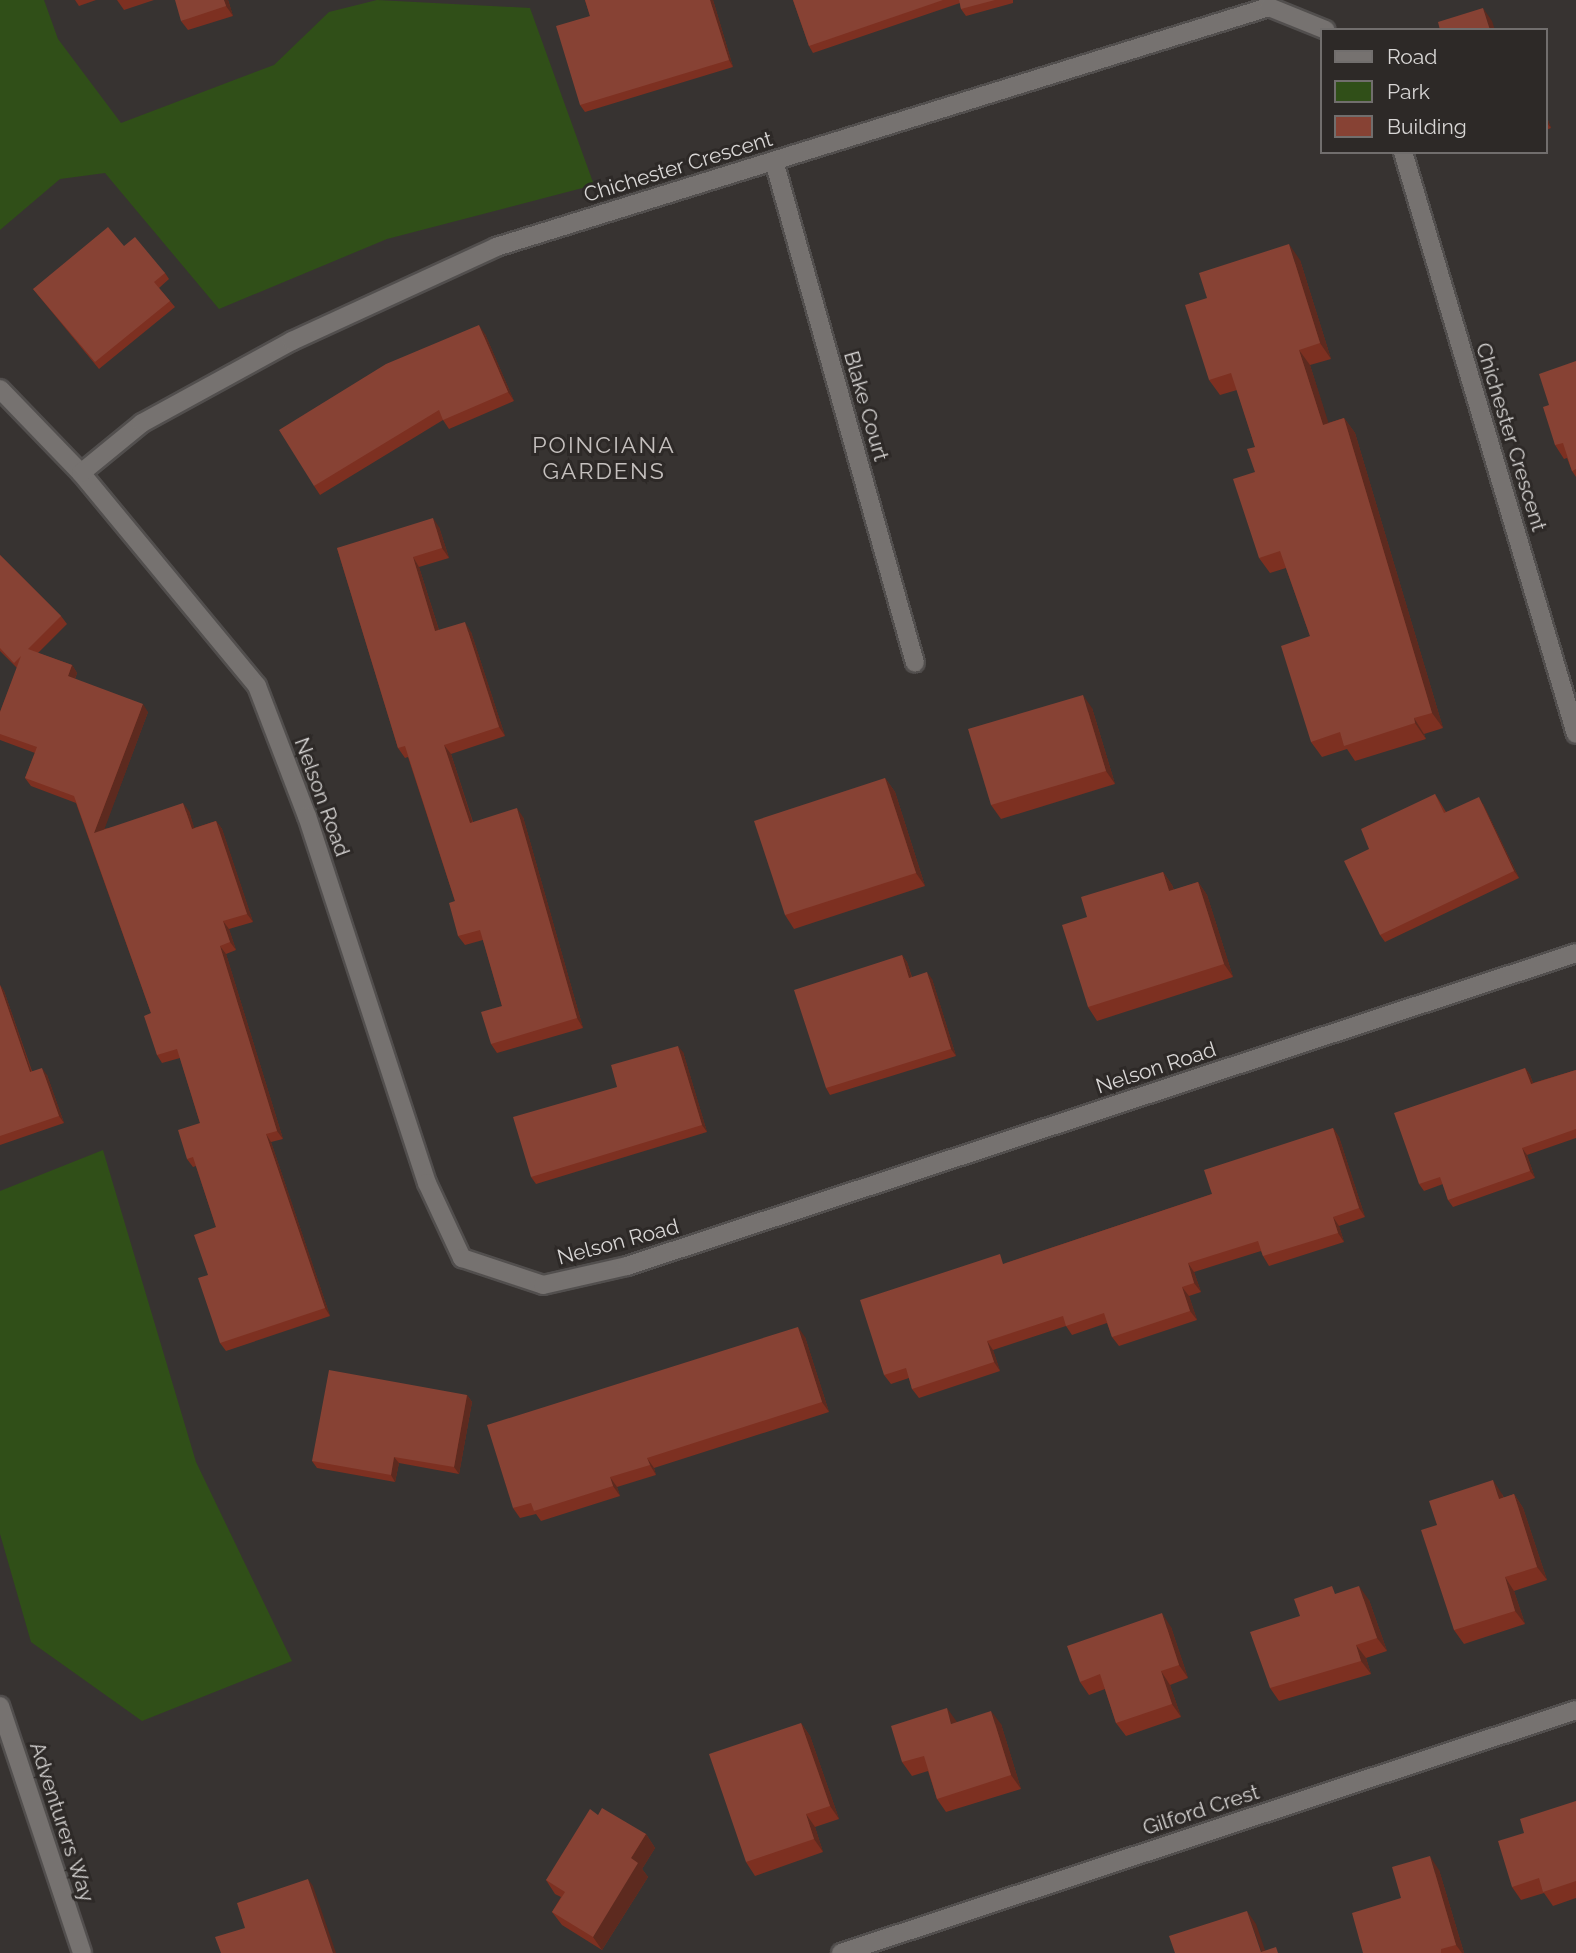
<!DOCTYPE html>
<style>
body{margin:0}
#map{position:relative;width:1576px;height:1953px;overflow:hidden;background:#373331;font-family:Raleway,sans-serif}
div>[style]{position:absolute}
.green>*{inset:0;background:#304f18}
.roads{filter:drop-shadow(2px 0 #524f4e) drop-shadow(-2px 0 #524f4e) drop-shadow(0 2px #524f4e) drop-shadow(0 -2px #524f4e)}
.minor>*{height:18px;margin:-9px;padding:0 9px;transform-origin:9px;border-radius:9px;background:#767270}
.wall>*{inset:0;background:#7d3021}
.shaded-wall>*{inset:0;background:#5d2a1f}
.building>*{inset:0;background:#874234}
span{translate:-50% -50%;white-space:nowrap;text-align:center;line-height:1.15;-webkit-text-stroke:6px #2d2927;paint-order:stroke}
.street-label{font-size:21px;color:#d8d6d5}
.neighbourhood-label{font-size:23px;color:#c5c0be;letter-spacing:2px}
.legend{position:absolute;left:1320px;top:28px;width:228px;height:126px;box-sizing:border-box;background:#2d2927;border:2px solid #716e6d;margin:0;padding:9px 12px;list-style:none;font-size:21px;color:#d8d6d5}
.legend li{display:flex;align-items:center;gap:14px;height:35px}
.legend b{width:35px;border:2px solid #716e6d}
</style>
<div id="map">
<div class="green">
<i style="clip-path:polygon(0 0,44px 0,58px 39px,121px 123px,274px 65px,329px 12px,377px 0,530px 8px,594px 185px,387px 239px,219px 309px,105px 173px,60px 179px,0 230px)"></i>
<i style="clip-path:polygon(103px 1150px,196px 1462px,292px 1661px,142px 1721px,31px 1642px,0 1534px,0 1191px)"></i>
</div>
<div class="roads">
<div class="minor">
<i style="left:1403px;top:152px;width:607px;rotate:73.45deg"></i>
<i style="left:774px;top:161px;width:521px;rotate:74.31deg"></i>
<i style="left:0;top:389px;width:117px;rotate:46deg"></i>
<i style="left:81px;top:473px;width:276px;rotate:50.4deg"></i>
<i style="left:257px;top:686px;width:139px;rotate:69deg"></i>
<i style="left:307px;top:816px;width:386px;rotate:71.9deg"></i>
<i style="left:427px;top:1183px;width:83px;rotate:65deg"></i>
<i style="left:462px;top:1258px;width:85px;rotate:18.4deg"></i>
<i style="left:543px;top:1285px;width:86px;rotate:-12.7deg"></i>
<i style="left:627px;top:1266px;width:999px;rotate:-18.25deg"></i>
<i style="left:81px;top:473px;width:79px;rotate:-39.3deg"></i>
<i style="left:142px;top:423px;width:171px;rotate:-28.7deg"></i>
<i style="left:292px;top:341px;width:225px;rotate:-24.7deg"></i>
<i style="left:496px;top:247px;width:809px;rotate:-17.25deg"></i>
<i style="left:1269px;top:7px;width:61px;rotate:22deg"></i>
<i style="left:0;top:1706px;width:260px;rotate:71.6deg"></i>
<i style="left:841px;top:1953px;width:774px;rotate:-18.29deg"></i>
</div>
</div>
<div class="wall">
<i style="clip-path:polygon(75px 0,96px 0,79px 6px)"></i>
<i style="clip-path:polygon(117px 0,154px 0,124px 10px)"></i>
<i style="clip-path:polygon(228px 0,233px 16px,188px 30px,181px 21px)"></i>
<i style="clip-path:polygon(585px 0,713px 0,733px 67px,585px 112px,580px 105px,590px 16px)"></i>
<i style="clip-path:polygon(793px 0,1013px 0,1013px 3px,966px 16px,961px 9px,960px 3px,813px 53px,809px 46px)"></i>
<i style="clip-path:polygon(1546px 115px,1551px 128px,1546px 130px)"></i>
<i style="clip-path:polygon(124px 246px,165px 273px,169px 279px,159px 288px,175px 307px,99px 369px,33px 289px)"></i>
<i style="clip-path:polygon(1300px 260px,1331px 359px,1310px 365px,1328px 423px,1344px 418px,1355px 433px,1443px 728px,1424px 734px,1426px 739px,1355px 761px,1347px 749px,1322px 757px,1311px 742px,1310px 636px,1286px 568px,1270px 573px,1259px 558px,1255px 472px,1255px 447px,1237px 390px,1220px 395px,1209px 380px,1207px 298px)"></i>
<i style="clip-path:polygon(485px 334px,514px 401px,449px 429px,443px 420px,320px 495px,314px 486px)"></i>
<i style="clip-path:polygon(1576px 361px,1576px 477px,1572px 471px,1567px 458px,1564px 459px,1555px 445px,1549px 405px)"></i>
<i style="clip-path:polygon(439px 527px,449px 558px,419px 567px,439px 630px,471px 632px,505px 736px,451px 754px,473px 822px,523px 817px,583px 1028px,497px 1053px,491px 1044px,502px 1006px,483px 940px,465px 945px,458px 936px,455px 901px,408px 757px,405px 758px,398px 748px,337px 548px)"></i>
<i style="clip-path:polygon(0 555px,61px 616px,67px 624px,38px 653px,72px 665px,77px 673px,75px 679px,148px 712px,104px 829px,189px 811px,194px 828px,216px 821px,222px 829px,253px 922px,229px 929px,236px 950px,226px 954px,283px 1139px,271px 1142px,330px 1316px,226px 1351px,220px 1343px,208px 1275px,216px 1227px,196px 1166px,193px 1167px,187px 1159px,200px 1123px,180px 1058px,162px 1063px,157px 1055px,151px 1013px,76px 803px,31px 786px,25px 778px,35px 753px,0 740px,0 712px,17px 668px,0 651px)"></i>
<i style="clip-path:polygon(1092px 708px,1115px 784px,1001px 819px,991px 805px)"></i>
<i style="clip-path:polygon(885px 778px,895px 792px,925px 886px,794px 929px,785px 915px)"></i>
<i style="clip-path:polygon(1435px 794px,1446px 812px,1483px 804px,1519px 878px,1385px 942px,1380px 935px,1369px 849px)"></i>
<i style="clip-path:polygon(1163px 872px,1172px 885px,1174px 890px,1198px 882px,1207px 895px,1233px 977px,1097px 1021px,1088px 1007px,1087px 917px)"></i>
<i style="clip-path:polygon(902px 955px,907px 962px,912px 977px,932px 979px,956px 1056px,830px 1095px,826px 1088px)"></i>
<i style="clip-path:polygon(0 985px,4px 991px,32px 1071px,47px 1075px,64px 1123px,0 1145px)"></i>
<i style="clip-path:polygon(683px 1052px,707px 1132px,536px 1184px,531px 1177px)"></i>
<i style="clip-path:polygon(1525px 1068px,1530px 1075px,1533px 1083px,1576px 1070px,1576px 1138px,1527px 1155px,1535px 1178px,1453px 1207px,1448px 1200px,1443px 1184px,1424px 1191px,1419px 1184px)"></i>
<i style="clip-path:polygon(1333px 1128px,1339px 1137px,1365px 1217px,1339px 1226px,1344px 1242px,1269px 1266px,1263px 1256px,1261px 1251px,1194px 1272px,1201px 1292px,1189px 1296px,1197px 1320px,1119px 1346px,1112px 1337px,1107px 1323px,1072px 1335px,1066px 1326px,993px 1350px,1000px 1371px,919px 1398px,912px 1389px,909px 1378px,891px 1384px,884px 1375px,1006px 1263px,1212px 1194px)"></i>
<i style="clip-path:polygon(805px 1337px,829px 1412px,654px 1468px,656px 1475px,617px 1487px,620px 1496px,541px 1521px,536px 1514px,520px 1518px,513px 1508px)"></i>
<i style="clip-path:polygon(467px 1395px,472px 1402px,459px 1474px,399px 1463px,395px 1482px,317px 1468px,312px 1461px)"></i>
<i style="clip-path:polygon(1502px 1494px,1504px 1498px,1514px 1494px,1523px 1508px,1547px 1580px,1514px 1591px,1525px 1624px,1464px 1644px,1454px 1630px,1437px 1525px)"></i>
<i style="clip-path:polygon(1337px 1594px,1369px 1600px,1387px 1651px,1366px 1658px,1371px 1674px,1279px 1701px,1270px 1688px,1300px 1616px)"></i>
<i style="clip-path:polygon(1171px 1627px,1188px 1678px,1170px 1685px,1181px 1717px,1126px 1736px,1116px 1723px,1105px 1689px,1089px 1695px,1080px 1682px)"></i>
<i style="clip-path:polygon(957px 1722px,1001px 1724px,1021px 1789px,946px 1812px,937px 1799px,928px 1771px,912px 1776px,902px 1762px)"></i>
<i style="clip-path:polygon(801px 1723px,810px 1736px,839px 1819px,815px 1827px,823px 1852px,755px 1876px,746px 1862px)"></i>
<i style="clip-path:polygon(1576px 1801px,1576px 1898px,1553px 1906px,1544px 1893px,1521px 1900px,1512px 1887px,1524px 1833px)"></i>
<i style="clip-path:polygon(598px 1815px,646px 1834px,655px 1848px,642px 1869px,648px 1877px,602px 1950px,562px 1925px,552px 1912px,561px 1897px,555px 1894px,546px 1880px)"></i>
<i style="clip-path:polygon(1439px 1870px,1464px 1953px,1363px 1953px,1401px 1898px)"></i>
</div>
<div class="shaded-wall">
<i style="clip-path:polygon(224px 0,228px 0,233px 16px,226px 6px)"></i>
<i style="clip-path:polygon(710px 0,713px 0,733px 67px,729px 60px)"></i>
<i style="clip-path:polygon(1483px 8px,1492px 21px,1495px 30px,1490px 30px)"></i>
<i style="clip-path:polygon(1546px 115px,1551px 128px,1546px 122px)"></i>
<i style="clip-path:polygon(1289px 244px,1300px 260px,1331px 359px,1320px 343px)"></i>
<i style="clip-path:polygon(479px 325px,485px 334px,514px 401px,508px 392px)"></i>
<i style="clip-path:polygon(1299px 350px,1310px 365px,1334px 440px,1323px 425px)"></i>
<i style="clip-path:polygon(1344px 418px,1355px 433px,1443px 728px,1432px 713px)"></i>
<i style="clip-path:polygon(433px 518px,439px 527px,449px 558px,442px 548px)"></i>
<i style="clip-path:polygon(413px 557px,419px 567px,442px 640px,435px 631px)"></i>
<i style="clip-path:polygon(465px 622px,471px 632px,505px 736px,499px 727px)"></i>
<i style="clip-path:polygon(72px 665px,77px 673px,73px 684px,68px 676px)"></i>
<i style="clip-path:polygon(1083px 695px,1092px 708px,1115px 784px,1106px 771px)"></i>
<i style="clip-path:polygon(143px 704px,148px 712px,100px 841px,94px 833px)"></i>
<i style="clip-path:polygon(1414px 718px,1424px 734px,1426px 739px,1415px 723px)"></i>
<i style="clip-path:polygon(444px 745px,451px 754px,476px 833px,470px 823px)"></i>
<i style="clip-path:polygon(885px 778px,895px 792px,925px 886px,916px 873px)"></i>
<i style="clip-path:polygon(1479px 797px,1483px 804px,1519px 878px,1514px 871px)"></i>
<i style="clip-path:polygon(183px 803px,189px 811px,197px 837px,192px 829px)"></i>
<i style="clip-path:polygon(517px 808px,523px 817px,583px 1028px,577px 1018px)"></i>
<i style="clip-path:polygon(216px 821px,222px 829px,253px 922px,247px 914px)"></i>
<i style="clip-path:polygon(1163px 872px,1172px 885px,1179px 905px,1169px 891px)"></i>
<i style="clip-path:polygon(1198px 882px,1207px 895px,1233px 977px,1224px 964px)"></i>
<i style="clip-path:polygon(223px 921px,229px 929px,236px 950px,230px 942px)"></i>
<i style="clip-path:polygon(220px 946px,226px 954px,283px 1139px,277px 1131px)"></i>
<i style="clip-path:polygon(902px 955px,907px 962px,914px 985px,909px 978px)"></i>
<i style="clip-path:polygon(927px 972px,932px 979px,956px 1056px,951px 1049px)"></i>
<i style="clip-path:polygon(0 985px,4px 991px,34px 1079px,30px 1072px)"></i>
<i style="clip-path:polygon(678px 1046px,683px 1052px,707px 1132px,702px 1125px)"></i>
<i style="clip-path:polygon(42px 1068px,47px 1075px,64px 1123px,59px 1116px)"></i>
<i style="clip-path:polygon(1525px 1068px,1530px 1075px,1536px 1091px,1531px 1084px)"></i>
<i style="clip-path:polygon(1333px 1128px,1339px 1137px,1365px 1217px,1359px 1208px)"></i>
<i style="clip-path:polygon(266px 1134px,271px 1142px,330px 1316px,325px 1308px)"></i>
<i style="clip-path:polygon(1522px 1148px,1527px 1155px,1535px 1178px,1530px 1171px)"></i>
<i style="clip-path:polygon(1333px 1217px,1339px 1226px,1344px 1242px,1338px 1233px)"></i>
<i style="clip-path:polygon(1188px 1263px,1194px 1272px,1201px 1292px,1194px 1283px)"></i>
<i style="clip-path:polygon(1182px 1287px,1189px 1296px,1197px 1320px,1190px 1311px)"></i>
<i style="clip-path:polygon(798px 1327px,805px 1337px,829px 1412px,822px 1402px)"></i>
<i style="clip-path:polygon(987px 1341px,993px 1350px,1000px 1371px,994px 1362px)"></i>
<i style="clip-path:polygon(467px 1395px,472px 1402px,459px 1474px,454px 1467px)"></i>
<i style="clip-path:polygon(394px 1457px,399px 1463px,395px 1482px,391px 1475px)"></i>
<i style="clip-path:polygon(647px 1458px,654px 1468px,656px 1475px,650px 1465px)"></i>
<i style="clip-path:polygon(610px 1477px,617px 1487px,620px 1496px,613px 1486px)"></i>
<i style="clip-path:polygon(1493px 1480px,1502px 1494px,1508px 1513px,1499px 1499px)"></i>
<i style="clip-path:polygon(1514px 1494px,1523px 1508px,1547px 1580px,1537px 1567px)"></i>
<i style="clip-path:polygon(1505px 1577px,1514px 1591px,1525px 1624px,1515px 1611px)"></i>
<i style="clip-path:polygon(1359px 1586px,1369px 1600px,1387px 1651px,1377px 1638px)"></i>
<i style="clip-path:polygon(1162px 1613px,1171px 1627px,1188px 1678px,1179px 1665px)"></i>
<i style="clip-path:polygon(1356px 1645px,1366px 1658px,1371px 1674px,1361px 1661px)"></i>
<i style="clip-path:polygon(1161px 1671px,1170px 1685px,1181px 1717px,1172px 1704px)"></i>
<i style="clip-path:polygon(947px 1708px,957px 1722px,951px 1724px)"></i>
<i style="clip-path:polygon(991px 1711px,1001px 1724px,1021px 1789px,1011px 1775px)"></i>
<i style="clip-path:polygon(801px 1723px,810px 1736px,839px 1819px,830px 1806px)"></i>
<i style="clip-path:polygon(806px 1814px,815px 1827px,823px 1852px,814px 1839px)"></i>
<i style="clip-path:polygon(646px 1834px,655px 1848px,642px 1869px,648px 1877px,602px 1950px,593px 1937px,631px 1858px)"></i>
<i style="clip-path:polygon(1430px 1856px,1439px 1870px,1464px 1953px,1462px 1953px,1456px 1945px)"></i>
<i style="clip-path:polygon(308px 1879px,313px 1886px,336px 1953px,333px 1953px)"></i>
<i style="clip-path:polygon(1247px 1911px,1256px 1924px,1266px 1953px,1262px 1953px)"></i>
</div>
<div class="building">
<i style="clip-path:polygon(175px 0,224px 0,226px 6px,181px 21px)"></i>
<i style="clip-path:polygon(585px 0,710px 0,729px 60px,580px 105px,556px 26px,590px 16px)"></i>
<i style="clip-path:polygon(793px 0,943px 0,809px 46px)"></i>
<i style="clip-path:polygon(959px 0,995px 0,961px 9px)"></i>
<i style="clip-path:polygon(1483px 8px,1490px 30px,1440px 30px,1438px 22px)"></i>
<i style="clip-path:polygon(108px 227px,124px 246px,135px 237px,165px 273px,154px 282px,170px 301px,95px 362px,33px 289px)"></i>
<i style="clip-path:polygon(1289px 244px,1320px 343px,1299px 350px,1323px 425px,1344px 418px,1432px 713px,1414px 718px,1415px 723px,1344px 746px,1340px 732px,1311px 742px,1281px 646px,1310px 636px,1280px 551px,1259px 558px,1233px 479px,1255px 472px,1247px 449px,1255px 447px,1231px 373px,1209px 380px,1185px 305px,1207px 298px,1199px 273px)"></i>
<i style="clip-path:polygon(479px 325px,508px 392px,443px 420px,439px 410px,314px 486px,279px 430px,386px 364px)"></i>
<i style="clip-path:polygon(1576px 361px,1576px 469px,1572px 471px,1563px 443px,1555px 445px,1543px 407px,1549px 405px,1539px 374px)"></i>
<i style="clip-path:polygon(433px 518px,442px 548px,413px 557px,435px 631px,465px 622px,499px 727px,444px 745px,470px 823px,517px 808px,577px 1018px,491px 1044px,481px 1012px,502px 1006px,480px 930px,458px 936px,449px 903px,455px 901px,405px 746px,398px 748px,337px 548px)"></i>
<i style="clip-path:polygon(0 555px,61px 616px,28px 649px,72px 665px,68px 676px,143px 704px,94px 833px,183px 803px,192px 829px,216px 821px,247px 914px,223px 921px,230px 942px,220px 946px,277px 1131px,266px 1134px,325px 1308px,220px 1343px,198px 1278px,208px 1275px,194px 1235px,216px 1227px,193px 1157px,187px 1159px,178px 1130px,200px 1123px,177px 1049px,157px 1055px,144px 1016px,151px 1013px,74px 796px,25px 778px,37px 747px,0 734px,0 712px,21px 656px,14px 663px,0 648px)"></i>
<i style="clip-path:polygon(1083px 695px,1106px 771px,991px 805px,968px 729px)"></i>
<i style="clip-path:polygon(885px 778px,916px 873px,785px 915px,754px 821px)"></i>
<i style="clip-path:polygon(1435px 794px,1444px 813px,1479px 797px,1514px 871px,1380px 935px,1344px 861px,1369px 849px,1361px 829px)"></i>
<i style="clip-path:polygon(1163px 872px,1169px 891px,1198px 882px,1224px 964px,1088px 1007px,1062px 925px,1087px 917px,1081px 897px)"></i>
<i style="clip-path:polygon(902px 955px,909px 978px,927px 972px,951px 1049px,826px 1088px,794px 990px)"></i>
<i style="clip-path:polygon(0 985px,30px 1072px,42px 1068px,59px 1116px,0 1136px)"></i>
<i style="clip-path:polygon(678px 1046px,702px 1125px,531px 1177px,513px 1117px,617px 1087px,611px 1065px)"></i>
<i style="clip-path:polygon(1525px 1068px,1531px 1084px,1576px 1070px,1576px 1129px,1522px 1148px,1530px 1171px,1448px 1200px,1440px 1177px,1419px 1184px,1394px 1113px)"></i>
<i style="clip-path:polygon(1333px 1128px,1359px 1208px,1333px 1217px,1338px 1233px,1263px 1256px,1258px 1241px,1188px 1263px,1194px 1283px,1182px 1287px,1190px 1311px,1112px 1337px,1104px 1313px,1066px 1326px,1063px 1316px,987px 1341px,994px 1362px,912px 1389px,906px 1368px,884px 1375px,860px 1300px,1000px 1254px,1003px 1264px,1212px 1194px,1204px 1170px)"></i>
<i style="clip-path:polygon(798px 1327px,822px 1402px,647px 1458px,650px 1465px,610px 1477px,613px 1486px,534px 1511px,531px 1503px,513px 1508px,487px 1425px)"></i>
<i style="clip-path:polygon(329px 1370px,467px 1395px,454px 1467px,394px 1457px,391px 1475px,312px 1461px)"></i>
<i style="clip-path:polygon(1493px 1480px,1499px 1499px,1514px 1494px,1537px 1567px,1505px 1577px,1515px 1611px,1454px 1630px,1421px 1530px,1437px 1525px,1429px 1501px)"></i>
<i style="clip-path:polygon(1332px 1586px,1335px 1594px,1359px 1586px,1377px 1638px,1356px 1645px,1361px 1661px,1270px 1688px,1250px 1632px,1300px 1616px,1294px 1599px)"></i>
<i style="clip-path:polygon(1162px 1613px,1179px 1665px,1161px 1671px,1172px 1704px,1116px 1723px,1100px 1674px,1080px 1682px,1067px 1646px)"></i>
<i style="clip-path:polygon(947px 1708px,951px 1724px,991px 1711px,1011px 1775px,937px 1799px,924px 1756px,902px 1762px,891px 1726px)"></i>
<i style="clip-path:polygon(801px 1723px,830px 1806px,806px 1814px,814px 1839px,746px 1862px,709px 1754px)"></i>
<i style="clip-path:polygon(1576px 1801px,1576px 1881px,1543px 1892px,1539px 1878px,1512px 1887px,1498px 1841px,1524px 1833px,1520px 1819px)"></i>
<i style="clip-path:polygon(602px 1808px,646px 1834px,631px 1858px,638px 1863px,593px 1937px,552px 1912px,565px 1892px,546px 1880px,590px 1809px,598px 1815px)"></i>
<i style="clip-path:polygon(1430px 1856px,1456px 1945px,1441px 1949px,1441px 1953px,1363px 1953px,1352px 1913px,1401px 1898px,1392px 1867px)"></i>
<i style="clip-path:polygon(308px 1879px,333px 1953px,221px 1953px,215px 1937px,245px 1928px,237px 1903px)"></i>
<i style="clip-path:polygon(1247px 1911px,1261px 1952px,1276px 1947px,1278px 1953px,1175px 1953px,1169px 1936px)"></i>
</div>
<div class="street-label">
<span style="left:678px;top:167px;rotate:-17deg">Chichester Crescent</span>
<span style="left:866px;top:406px;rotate:74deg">Blake Court</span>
<span style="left:1511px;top:437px;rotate:73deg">Chichester Crescent</span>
<span style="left:322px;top:797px;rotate:70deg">Nelson Road</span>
<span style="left:1156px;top:1068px;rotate:-18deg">Nelson Road</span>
<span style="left:618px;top:1242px;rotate:-15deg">Nelson Road</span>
<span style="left:1201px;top:1810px;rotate:-18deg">Gilford Crest</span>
<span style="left:62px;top:1822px;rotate:72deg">Adventurers Way</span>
</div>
<div class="neighbourhood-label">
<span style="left:604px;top:458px">POINCIANA<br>GARDENS</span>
</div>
<ul class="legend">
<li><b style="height:9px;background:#767270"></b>Road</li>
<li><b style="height:19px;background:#304f18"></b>Park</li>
<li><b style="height:19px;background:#874234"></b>Building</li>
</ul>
</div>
